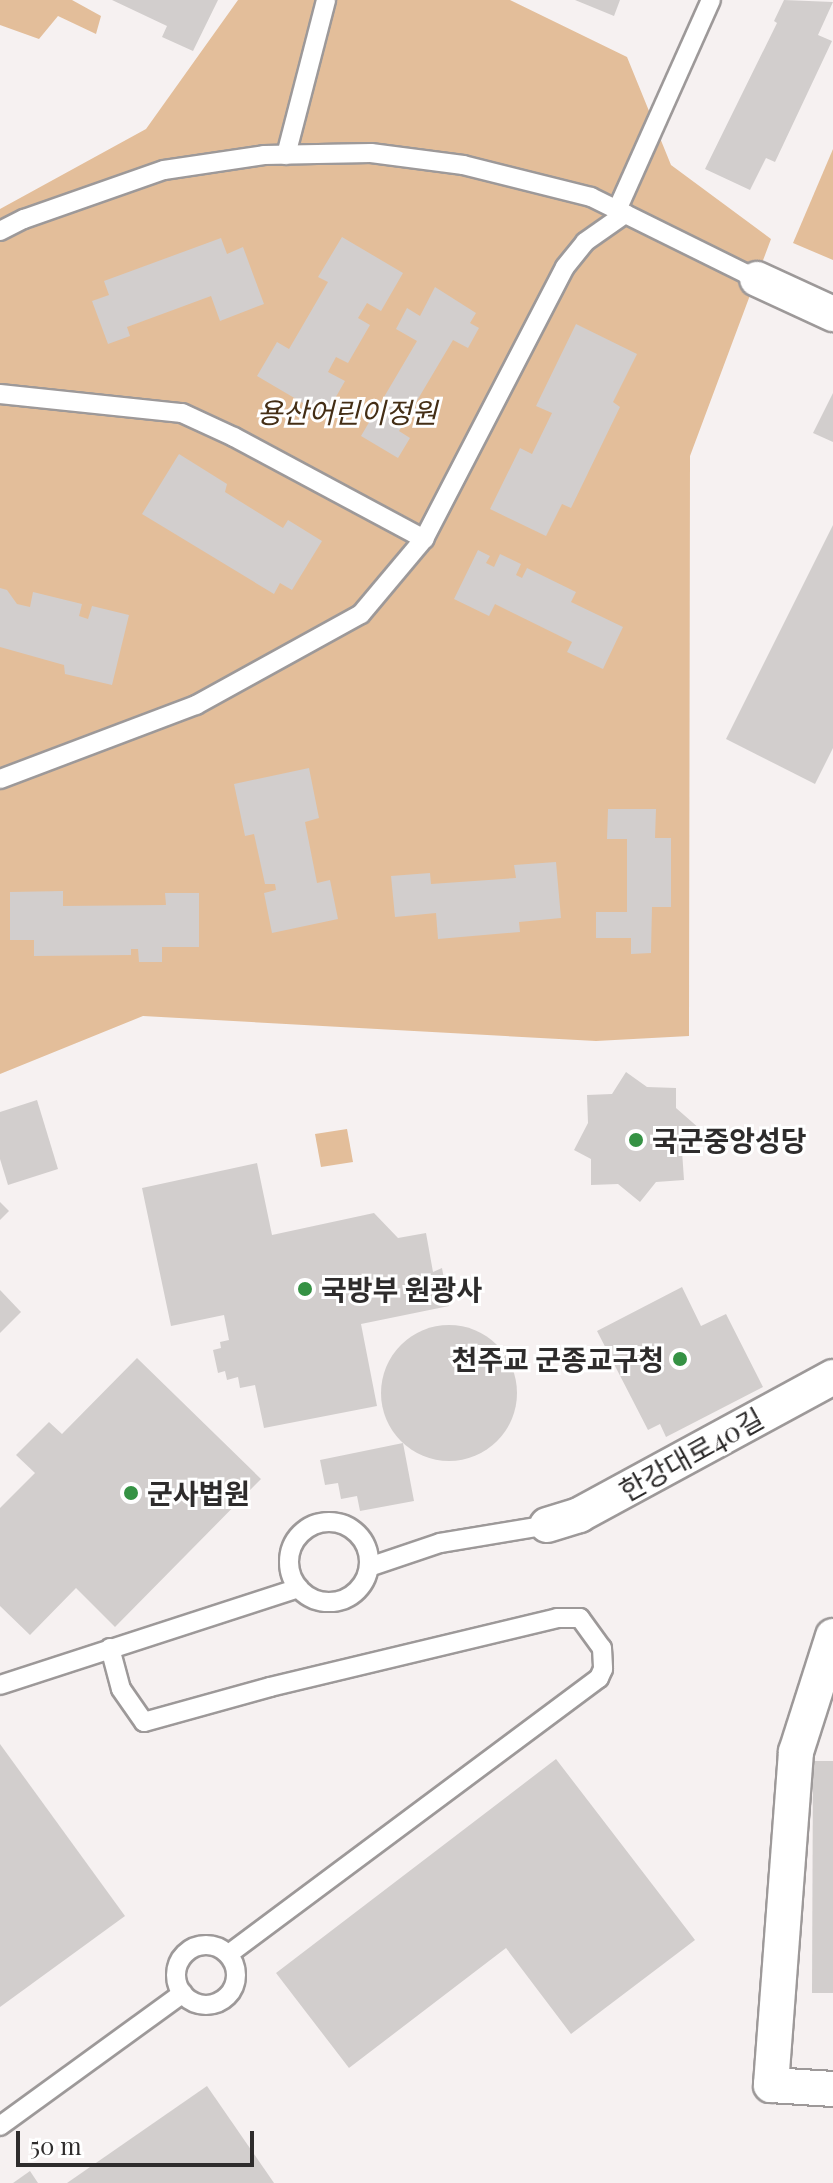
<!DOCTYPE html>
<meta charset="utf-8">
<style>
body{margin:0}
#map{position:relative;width:833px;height:2183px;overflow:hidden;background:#f6f1f1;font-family:"Playfair Display","Noto Sans KR",serif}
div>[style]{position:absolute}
.green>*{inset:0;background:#e3be9a}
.building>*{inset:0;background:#d2cecd}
.round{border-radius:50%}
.roads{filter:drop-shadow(2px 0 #9d9999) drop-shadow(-2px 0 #9d9999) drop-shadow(0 2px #9d9999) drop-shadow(0 -2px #9d9999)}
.service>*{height:18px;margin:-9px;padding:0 9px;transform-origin:9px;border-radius:9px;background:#fff}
.service>.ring{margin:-9px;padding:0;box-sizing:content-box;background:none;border:18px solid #fff;border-radius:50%}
.minor>*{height:34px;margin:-17px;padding:0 17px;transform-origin:17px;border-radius:17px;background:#fff}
.dots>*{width:22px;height:22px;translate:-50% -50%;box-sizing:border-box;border:4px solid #fff;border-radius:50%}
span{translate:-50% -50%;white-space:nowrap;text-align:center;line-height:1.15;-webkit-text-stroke:6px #fff;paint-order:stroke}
.park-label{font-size:28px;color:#442e15;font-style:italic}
.poi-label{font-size:28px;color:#2e2c2c;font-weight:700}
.left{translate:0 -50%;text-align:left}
.right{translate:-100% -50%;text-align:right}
.street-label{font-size:28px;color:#2e2c2c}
.scale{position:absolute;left:16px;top:2131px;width:238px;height:36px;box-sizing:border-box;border:4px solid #2e2c2c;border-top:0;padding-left:10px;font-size:24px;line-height:28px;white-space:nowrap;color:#2e2c2c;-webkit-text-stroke:6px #fff;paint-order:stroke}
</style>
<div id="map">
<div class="green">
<i style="clip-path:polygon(0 0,72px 0,101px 16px,96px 34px,58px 16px,39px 39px,0 25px)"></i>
<i style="clip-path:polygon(238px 0,510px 0,627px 57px,671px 165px,771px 239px,690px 456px,689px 1036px,596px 1041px,143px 1016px,0 1074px,0 209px,146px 129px)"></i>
<i style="clip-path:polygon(833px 149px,833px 260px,793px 243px)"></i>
<i style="clip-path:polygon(347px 1129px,353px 1162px,321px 1167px,315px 1134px)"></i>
</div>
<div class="building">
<i style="clip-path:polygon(112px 0,218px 0,193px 51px,162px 37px,167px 26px)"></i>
<i style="clip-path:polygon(575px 0,620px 0,614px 16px)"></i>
<i style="clip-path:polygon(784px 0,833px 2px,818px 35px,832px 41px,775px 162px,766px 158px,750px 190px,705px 169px,777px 23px,774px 21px)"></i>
<i style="clip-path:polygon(342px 237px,403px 273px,381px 311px,367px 303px,358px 318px,370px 325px,348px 363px,336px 357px,328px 372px,345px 381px,325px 416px,257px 376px,277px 342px,289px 349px,328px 282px,318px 277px)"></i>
<i style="clip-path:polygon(221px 238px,227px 254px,243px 247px,264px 304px,220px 321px,211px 296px,127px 327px,130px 336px,108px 344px,92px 301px,109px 295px,104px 281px)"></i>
<i style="clip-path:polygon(435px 287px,476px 313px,470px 323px,479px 328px,468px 348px,453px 340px,399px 431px,410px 438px,398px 458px,361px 436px,417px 341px,396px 329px,407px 308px,420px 316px)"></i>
<i style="clip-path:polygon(576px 324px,637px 354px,613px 402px,620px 407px,571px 508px,562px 504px,546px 536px,490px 509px,520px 448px,532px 454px,552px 413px,536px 406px)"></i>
<i style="clip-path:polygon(833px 393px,833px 442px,813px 433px)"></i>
<i style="clip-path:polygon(179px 454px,227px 484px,225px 492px,283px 528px,288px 520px,322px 541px,292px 590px,280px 583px,274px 594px,142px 514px)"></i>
<i style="clip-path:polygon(833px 525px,833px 748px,815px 784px,726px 739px)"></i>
<i style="clip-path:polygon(478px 550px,490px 556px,486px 563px,494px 567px,500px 554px,521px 564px,516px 575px,522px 578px,527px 568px,576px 592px,571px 602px,623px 627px,603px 669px,567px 652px,572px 642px,495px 604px,489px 616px,454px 599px)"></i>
<i style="clip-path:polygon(0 588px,7px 590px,17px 604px,30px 607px,33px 592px,82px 604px,79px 616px,88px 619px,92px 606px,129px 615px,112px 685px,65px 674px,64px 665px,0 647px)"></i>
<i style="clip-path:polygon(309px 768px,319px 818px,305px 822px,317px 883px,330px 880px,338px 919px,272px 933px,264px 893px,276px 890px,275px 884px,265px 884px,254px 834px,245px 836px,234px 784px)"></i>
<i style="clip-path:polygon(608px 809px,656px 809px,655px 838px,671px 838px,671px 907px,652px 907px,651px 953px,631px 954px,631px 938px,596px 938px,596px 912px,627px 912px,627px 839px,607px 839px)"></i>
<i style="clip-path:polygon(556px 862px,561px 918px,519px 922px,520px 932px,438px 939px,436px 913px,395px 917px,391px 876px,430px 873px,431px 884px,516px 878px,514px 865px)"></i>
<i style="clip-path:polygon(63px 891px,63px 906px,166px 905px,165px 893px,199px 893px,199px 947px,162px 947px,162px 962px,139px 962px,138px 949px,131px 949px,131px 955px,34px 956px,34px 940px,10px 940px,10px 892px)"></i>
<i style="clip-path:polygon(626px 1072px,647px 1087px,676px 1088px,676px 1108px,700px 1129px,682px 1151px,684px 1180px,656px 1182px,640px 1202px,618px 1184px,591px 1185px,591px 1159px,574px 1150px,588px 1123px,587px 1095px,612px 1094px)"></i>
<i style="clip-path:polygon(37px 1100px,58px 1169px,8px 1185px,0 1159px,0 1112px)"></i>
<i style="clip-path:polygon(257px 1163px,272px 1235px,374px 1213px,398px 1238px,426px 1233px,433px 1272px,442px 1268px,449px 1306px,361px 1324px,377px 1406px,264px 1428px,255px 1385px,240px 1388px,238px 1377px,227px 1380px,225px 1371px,218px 1373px,213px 1350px,221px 1348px,220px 1342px,229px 1340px,224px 1315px,171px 1326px,142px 1188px)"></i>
<i style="clip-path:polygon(0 1202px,9px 1211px,0 1220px)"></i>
<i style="clip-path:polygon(682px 1287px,701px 1326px,726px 1314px,763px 1387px,666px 1437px,660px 1424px,648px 1430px,597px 1331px)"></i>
<i style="clip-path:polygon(0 1290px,21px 1312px,0 1333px)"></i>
<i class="round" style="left:381px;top:1325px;width:136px;height:136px"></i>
<i style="clip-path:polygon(137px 1358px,261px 1479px,115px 1627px,76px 1588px,30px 1635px,0 1606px,0 1508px,35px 1473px,16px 1455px,49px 1422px,62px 1434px)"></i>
<i style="clip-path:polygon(403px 1443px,414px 1501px,360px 1511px,357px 1496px,341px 1499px,338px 1483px,325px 1485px,320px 1460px)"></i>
<i style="clip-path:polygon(0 1744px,125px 1916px,0 2007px)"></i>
<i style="clip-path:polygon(556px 1759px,695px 1940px,571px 2034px,506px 1948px,349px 2068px,276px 1973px)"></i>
<i style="clip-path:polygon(813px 1761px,833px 1761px,833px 1993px,812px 1993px)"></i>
<i style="clip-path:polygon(207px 2086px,274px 2183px,67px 2183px)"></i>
<i style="clip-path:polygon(30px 2171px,38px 2183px,13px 2183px)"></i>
</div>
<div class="roads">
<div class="service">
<i style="left:286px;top:155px;width:160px;rotate:-75.5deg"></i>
<i style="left:617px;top:210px;width:230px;rotate:-65.9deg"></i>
<i style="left:0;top:231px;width:27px;rotate:-27deg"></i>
<i style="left:24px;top:219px;width:148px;rotate:-19.3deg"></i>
<i style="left:164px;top:170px;width:101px;rotate:-8.5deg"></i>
<i style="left:264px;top:155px;width:107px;rotate:-1.1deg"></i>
<i style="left:371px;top:153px;width:93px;rotate:7.4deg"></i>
<i style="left:463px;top:165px;width:132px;rotate:14deg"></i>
<i style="left:591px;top:197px;width:185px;rotate:26.3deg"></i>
<i style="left:0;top:394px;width:183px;rotate:6deg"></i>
<i style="left:182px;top:413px;width:57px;rotate:24.8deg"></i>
<i style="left:234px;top:437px;width:216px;rotate:28.2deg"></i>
<i style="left:0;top:779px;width:210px;rotate:-20.7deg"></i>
<i style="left:196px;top:705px;width:188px;rotate:-28.9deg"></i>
<i style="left:361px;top:614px;width:98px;rotate:-50deg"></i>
<i style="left:424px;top:539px;width:306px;rotate:-62.6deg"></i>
<i style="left:565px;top:267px;width:32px;rotate:-51deg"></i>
<i style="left:585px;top:242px;width:49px;rotate:-35deg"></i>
<i class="ring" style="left:289px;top:1522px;width:62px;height:62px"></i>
<i style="left:369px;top:1567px;width:75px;rotate:-18.7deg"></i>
<i style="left:440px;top:1543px;width:109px;rotate:-9.5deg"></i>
<i style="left:110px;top:1648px;width:42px;rotate:75deg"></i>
<i style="left:121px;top:1689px;width:40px;rotate:55.1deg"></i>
<i style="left:144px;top:1722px;width:131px;rotate:-15.5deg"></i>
<i style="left:270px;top:1687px;width:295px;rotate:-13.5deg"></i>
<i style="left:557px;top:1618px;width:23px"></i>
<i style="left:580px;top:1618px;width:37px;rotate:54deg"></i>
<i style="left:602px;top:1648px;width:21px;rotate:87deg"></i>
<i style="left:603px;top:1669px;width:10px;rotate:114deg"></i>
<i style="left:599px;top:1678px;width:462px;rotate:143.3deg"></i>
<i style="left:0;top:1685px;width:314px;rotate:-18deg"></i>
<i class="ring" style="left:176px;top:1945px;width:42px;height:42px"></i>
<i style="left:0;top:2126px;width:226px;rotate:-36deg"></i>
</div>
<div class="minor">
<i style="left:757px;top:279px;width:84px;rotate:24.7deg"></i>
<i style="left:547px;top:1525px;width:34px;rotate:-17deg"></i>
<i style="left:579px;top:1515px;width:289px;rotate:-28.5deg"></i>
<i style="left:833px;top:1636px;width:122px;rotate:107.7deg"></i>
<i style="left:796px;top:1752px;width:334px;rotate:94.3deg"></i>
<i style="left:771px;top:2085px;width:62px;rotate:3.7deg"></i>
</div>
</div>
<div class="dots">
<i style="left:636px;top:1140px;background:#359244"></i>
<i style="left:305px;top:1289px;background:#359244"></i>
<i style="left:680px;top:1359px;background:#359244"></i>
<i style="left:131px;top:1493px;background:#359244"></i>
</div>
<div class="park-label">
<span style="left:347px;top:412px">용산어린이정원</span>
</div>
<div class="poi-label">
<span class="left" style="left:652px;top:1140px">국군중앙성당</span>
<span class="left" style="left:321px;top:1289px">국방부 원광사</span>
<span class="right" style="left:664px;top:1359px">천주교 군종교구청</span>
<span class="left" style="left:147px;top:1493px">군사법원</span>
</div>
<div class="street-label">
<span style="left:691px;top:1454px;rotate:-29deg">한강대로40길</span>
</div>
<div class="scale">50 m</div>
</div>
